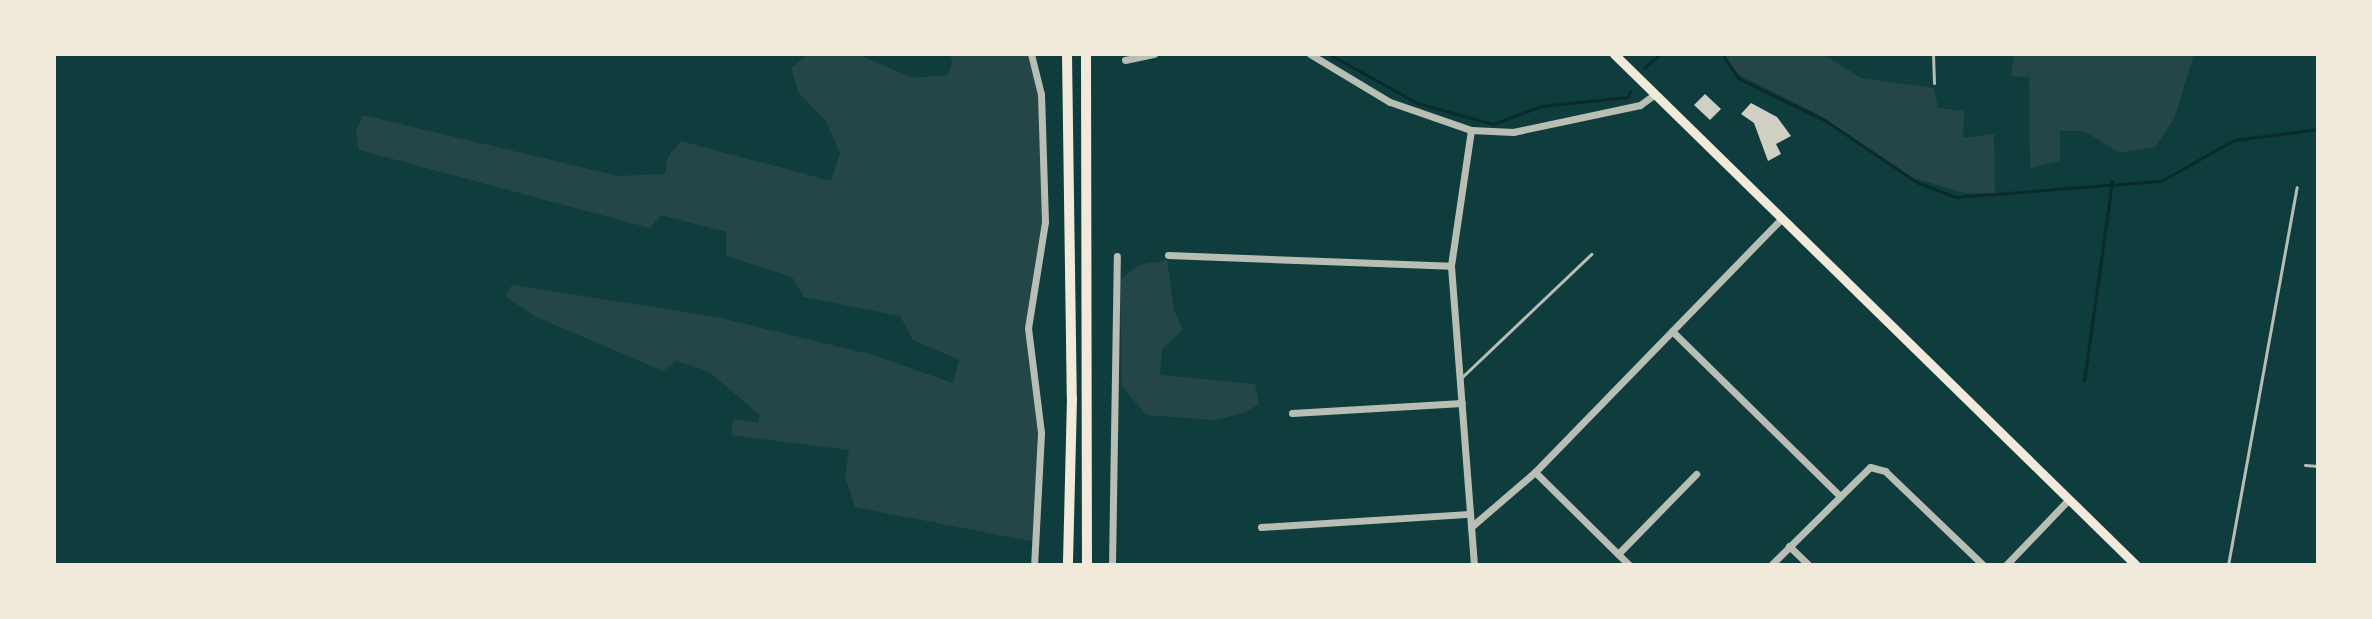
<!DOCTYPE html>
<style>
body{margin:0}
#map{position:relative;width:2372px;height:619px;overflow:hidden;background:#0f3d3e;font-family:Manrope,sans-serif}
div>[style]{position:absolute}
.green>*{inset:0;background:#244646}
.stream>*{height:3px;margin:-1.5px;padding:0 1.5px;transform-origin:1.5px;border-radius:1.5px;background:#0a2a2b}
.building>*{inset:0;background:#cfcfc3}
.service>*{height:3px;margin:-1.5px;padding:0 1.5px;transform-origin:1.5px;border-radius:1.5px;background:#b8beb3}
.minor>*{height:7px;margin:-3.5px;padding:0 3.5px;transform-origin:3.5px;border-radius:3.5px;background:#b8beb3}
.secondary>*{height:9px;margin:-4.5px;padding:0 4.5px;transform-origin:4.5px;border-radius:4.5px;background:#f1e9da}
.primary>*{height:10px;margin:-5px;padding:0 5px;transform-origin:5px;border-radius:5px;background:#f1e9da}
span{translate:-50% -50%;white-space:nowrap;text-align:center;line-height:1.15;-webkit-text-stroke:6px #f1e9da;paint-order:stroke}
.frame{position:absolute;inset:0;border:56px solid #f1e9da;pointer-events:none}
</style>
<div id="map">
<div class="green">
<i style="clip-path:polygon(808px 54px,859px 55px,913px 78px,948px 75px,953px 60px,948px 54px,1030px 54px,1039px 93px,1043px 210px,1028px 348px,1038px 418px,1035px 542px,855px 507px,845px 477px,849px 450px,731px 435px,733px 419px,758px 423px,760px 415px,708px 371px,676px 361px,663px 371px,536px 317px,505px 296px,512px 285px,717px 317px,873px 355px,953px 383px,959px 360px,913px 340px,900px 316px,804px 297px,792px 277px,726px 256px,726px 232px,661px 215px,650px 228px,359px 150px,356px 131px,363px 115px,618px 176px,665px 174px,668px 157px,681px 141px,831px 181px,840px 153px,826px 121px,799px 93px,791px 68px)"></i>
<i style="clip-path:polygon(1725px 54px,1823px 54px,1861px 78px,1934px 88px,1938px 108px,1964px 111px,1963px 138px,1994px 134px,1995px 193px,1965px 193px,1913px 178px,1819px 115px,1736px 73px)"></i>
<i style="clip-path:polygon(2014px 54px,2194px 54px,2174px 119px,2155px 147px,2120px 153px,2084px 131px,2060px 131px,2060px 161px,2030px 168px,2029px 77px,2011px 76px)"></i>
<i style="clip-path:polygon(1167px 260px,1174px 310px,1183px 330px,1162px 349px,1160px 375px,1255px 384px,1259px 404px,1244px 413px,1214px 420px,1146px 415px,1122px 386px,1120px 280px,1139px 265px)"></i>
</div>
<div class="stream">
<i style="left:1329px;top:54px;width:101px;rotate:29.1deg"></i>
<i style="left:1417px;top:103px;width:79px;rotate:15.4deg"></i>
<i style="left:1493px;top:124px;width:51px;rotate:-20.6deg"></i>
<i style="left:1541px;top:106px;width:87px;rotate:-5.9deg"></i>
<i style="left:1628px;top:97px;width:6px;rotate:-72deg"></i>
<i style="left:1722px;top:54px;width:29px;rotate:56deg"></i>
<i style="left:1738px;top:78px;width:98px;rotate:26deg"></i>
<i style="left:1826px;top:121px;width:109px;rotate:34.1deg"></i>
<i style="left:1916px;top:182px;width:43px;rotate:20.6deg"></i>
<i style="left:1956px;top:197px;width:206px;rotate:-4.5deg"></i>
<i style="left:2161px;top:181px;width:84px;rotate:-29.3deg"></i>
<i style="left:2234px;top:140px;width:85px;rotate:-7.5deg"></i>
<i style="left:1644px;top:68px;width:21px;rotate:-41deg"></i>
<i style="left:2084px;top:381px;width:202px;rotate:-82deg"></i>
</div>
<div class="building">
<i style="clip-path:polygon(1705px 94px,1721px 109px,1710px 120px,1694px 105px)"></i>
<i style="clip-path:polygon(1751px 103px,1777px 117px,1791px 136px,1776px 144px,1781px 154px,1768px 161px,1754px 123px,1741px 114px)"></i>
</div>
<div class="service">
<i style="left:1933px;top:54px;width:29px;rotate:88deg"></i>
<i style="left:1461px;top:378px;width:180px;rotate:-43.6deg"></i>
<i style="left:2305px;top:465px;width:13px;rotate:4deg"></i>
<i style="left:2228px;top:565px;width:384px;rotate:-79.7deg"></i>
</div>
<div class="minor">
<i style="left:1031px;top:54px;width:41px;rotate:76deg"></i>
<i style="left:1041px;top:94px;width:128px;rotate:88.2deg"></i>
<i style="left:1045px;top:222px;width:107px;rotate:99.1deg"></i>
<i style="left:1028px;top:328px;width:106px;rotate:82.9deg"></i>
<i style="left:1041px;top:433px;width:132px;rotate:93deg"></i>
<i style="left:1310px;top:54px;width:93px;rotate:31deg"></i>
<i style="left:1390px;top:102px;width:86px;rotate:19.1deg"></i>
<i style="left:1471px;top:130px;width:42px;rotate:2.7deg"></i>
<i style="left:1513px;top:132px;width:130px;rotate:-12deg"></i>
<i style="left:1640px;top:105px;width:19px;rotate:-36deg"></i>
<i style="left:1125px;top:60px;width:30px;rotate:-12deg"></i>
<i style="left:1471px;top:130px;width:137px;rotate:98.4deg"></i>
<i style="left:1451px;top:266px;width:300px;rotate:85.6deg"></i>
<i style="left:1168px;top:255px;width:283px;rotate:2.2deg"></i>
<i style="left:1672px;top:331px;width:234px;rotate:44.5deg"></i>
<i style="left:1292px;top:413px;width:170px;rotate:-3.4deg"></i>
<i style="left:1535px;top:472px;width:132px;rotate:44.7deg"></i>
<i style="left:1261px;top:527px;width:209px;rotate:-3.6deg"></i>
<i style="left:1471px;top:527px;width:84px;rotate:-40.7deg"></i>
<i style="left:1535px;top:472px;width:354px;rotate:-45.8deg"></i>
<i style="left:1789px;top:546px;width:28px;rotate:44deg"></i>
<i style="left:1618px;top:554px;width:112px;rotate:-45.7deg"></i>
<i style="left:1112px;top:565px;width:309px;rotate:-89.1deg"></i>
<i style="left:1771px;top:565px;width:139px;rotate:-44.7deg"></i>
<i style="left:1870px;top:467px;width:16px;rotate:15deg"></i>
<i style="left:1885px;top:471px;width:136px;rotate:43.8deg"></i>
<i style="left:2006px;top:565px;width:91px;rotate:-46.3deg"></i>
</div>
<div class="secondary">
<i style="left:1614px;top:54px;width:730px;rotate:44.39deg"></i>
</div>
<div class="primary">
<i style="left:1067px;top:54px;width:344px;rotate:89.2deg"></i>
<i style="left:1072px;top:398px;width:167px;rotate:91.4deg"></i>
<i style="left:1086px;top:54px;width:511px;rotate:89.89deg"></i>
</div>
<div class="frame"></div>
</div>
